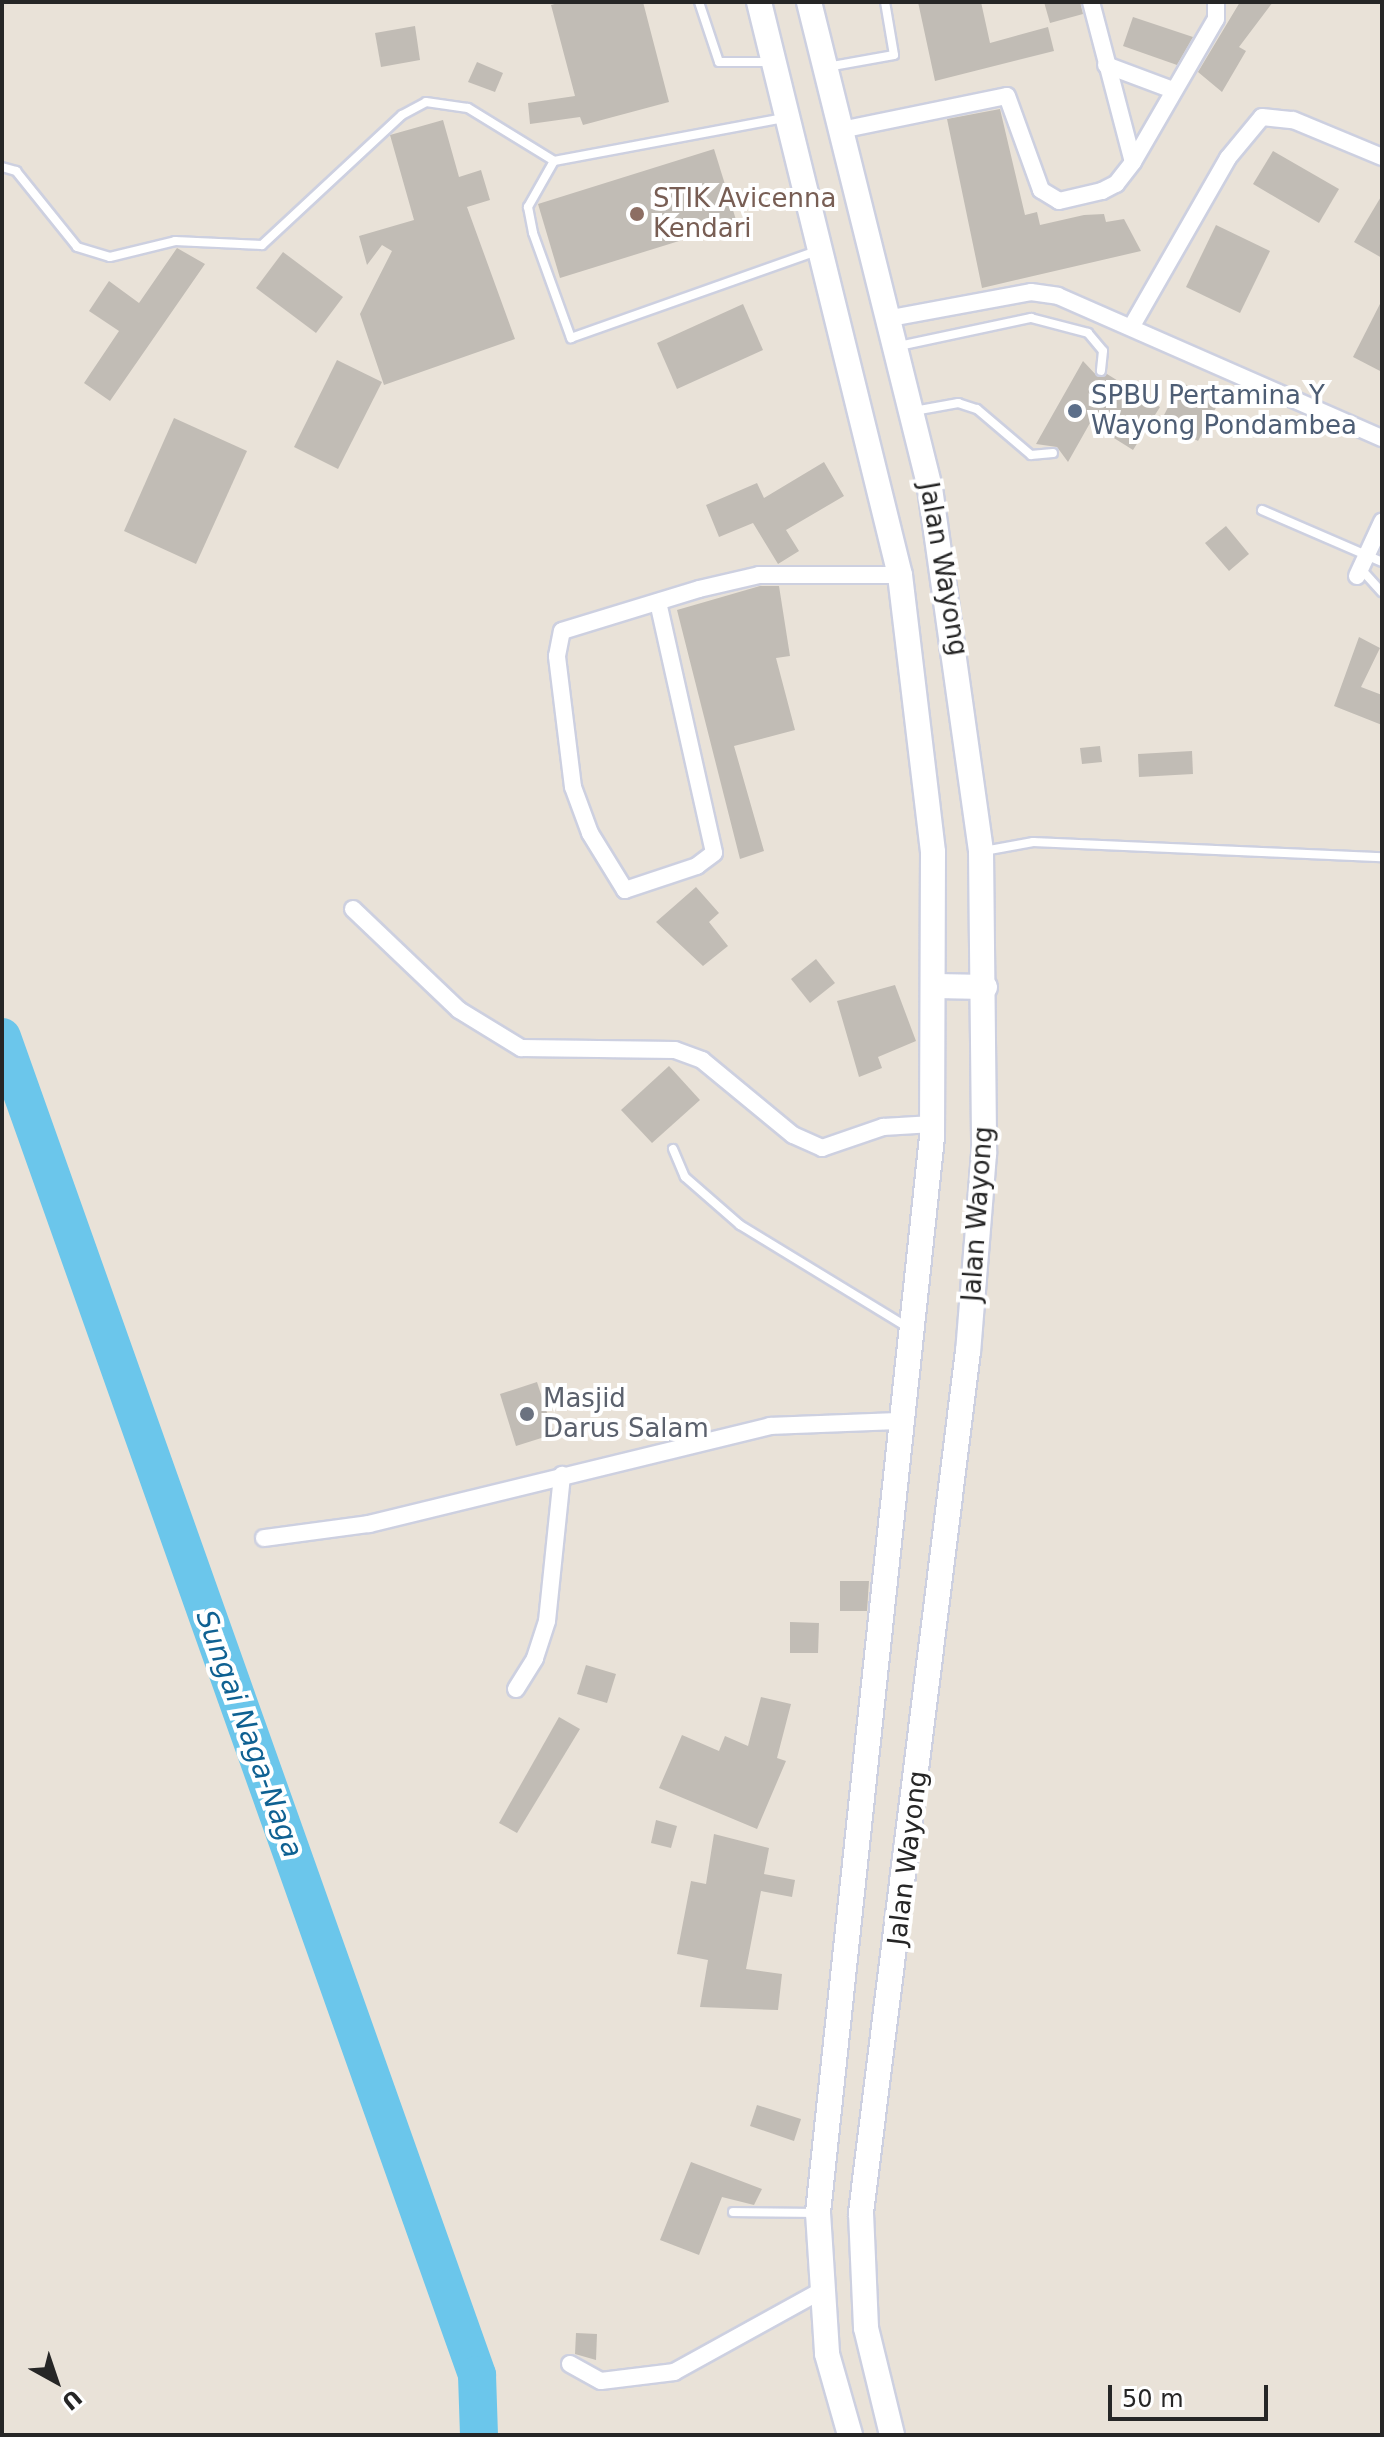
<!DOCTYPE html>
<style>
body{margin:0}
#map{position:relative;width:1384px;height:2437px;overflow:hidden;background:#e9e2d8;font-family:"DejaVu Sans",sans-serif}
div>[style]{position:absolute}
.river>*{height:38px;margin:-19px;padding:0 19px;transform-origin:19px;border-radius:19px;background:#6bc6eb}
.building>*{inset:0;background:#c1bcb5}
.roads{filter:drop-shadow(2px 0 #cdd0e0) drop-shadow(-2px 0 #cdd0e0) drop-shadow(0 2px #cdd0e0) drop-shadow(0 -2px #cdd0e0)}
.lane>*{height:8px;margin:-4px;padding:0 4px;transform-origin:4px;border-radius:4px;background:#fff}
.street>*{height:16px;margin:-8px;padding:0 8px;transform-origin:8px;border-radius:8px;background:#fff}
.secondary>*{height:24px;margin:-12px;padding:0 12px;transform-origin:12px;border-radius:12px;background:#fff}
.dots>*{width:22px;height:22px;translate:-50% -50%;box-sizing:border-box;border:4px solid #fff;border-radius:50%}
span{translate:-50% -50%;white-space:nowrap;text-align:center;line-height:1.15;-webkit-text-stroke:8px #fff;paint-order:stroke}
.education-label{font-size:26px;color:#785e54}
.left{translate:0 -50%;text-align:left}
.service-label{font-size:26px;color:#4e5e75}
.street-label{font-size:26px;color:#262626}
.worship-label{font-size:26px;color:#5b616d}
.water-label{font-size:28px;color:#0f6192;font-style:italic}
.frame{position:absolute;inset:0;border:4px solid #262626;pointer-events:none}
.north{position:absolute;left:16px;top:2341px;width:80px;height:80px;-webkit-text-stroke:6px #fff;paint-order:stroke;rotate:140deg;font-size:22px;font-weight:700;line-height:32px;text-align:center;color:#262626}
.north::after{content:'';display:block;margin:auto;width:28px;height:36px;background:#262626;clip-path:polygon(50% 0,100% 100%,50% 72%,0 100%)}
.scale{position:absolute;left:1108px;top:2385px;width:160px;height:36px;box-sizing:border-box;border:4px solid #262626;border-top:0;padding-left:10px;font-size:24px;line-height:28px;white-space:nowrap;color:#262626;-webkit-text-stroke:6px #fff;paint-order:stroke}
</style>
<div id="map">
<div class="river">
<i style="left:2px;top:1037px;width:1420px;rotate:70.45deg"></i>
<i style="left:477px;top:2375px;width:60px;rotate:88.1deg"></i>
</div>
<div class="building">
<i style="clip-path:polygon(562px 2px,643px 2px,669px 102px,583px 125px,580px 117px,530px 124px,528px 103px,575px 96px,551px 5px)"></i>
<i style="clip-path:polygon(918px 2px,981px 2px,990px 43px,1048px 27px,1054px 51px,935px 81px)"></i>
<i style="clip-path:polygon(1044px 2px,1080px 2px,1083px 14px,1050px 23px)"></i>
<i style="clip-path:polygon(1240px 2px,1273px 2px,1239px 47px,1246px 51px,1222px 92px,1198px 72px)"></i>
<i style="clip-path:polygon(1133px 17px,1193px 37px,1177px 65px,1123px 46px)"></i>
<i style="clip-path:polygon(415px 26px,420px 60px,381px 67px,375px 33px)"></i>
<i style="clip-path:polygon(477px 62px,503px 73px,495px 92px,468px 82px)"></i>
<i style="clip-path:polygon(1000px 109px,1025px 215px,1037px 212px,1040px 225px,1084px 215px,1104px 214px,1106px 222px,1124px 219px,1141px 251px,982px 288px,947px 119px)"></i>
<i style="clip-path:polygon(443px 120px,459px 177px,481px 170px,490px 200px,467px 207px,515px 339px,384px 385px,360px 314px,392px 251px,382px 245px,367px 265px,359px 236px,414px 220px,390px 135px)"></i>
<i style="clip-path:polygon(714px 149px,737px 223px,560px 278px,538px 204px)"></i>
<i style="clip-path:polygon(1273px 151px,1339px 189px,1319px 223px,1253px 184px)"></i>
<i style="clip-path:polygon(1382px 195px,1382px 258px,1354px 242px)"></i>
<i style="clip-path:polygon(1216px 225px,1270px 251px,1240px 313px,1186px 287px)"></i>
<i style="clip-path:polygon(177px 248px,205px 264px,110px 401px,84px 383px,119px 331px,89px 311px,109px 281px,139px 303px)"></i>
<i style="clip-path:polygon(283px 252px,343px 297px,316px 333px,256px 288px)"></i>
<i style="clip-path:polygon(1382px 300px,1382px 372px,1353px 357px)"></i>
<i style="clip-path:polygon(743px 304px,763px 350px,677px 389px,657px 343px)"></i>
<i style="clip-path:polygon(337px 360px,382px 382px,338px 469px,294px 447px)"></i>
<i style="clip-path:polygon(1083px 361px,1098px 377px,1107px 374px,1160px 407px,1133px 450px,1090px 423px,1068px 462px,1057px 447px,1036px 444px)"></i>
<i style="clip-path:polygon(1181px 382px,1219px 402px,1198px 441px,1161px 421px)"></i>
<i style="clip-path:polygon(174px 418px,247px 451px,196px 564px,124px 531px)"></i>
<i style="clip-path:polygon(824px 462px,844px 496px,786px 530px,799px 551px,778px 564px,753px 523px,719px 537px,706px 505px,757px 483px,764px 498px)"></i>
<i style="clip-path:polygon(1226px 526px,1249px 554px,1229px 571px,1205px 543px)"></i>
<i style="clip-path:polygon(760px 586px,779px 586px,790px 656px,776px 658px,795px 730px,734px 746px,764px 851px,740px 859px,677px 610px)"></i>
<i style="clip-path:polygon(1359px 637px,1380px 648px,1361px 687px,1382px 695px,1382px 725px,1334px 706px)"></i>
<i style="clip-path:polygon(1100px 746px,1102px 762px,1082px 764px,1080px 748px)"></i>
<i style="clip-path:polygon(1192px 751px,1193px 774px,1139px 777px,1138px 754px)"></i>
<i style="clip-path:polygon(696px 887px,719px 913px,709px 922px,728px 946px,703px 966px,656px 922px)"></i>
<i style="clip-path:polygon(816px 959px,835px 983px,810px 1003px,791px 979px)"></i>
<i style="clip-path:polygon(895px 985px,916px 1041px,878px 1057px,882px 1068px,859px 1077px,837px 1001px)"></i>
<i style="clip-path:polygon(669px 1066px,700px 1100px,652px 1143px,621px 1110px)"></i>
<i style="clip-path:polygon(537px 1382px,554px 1434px,516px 1446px,500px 1394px)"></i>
<i style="clip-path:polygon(840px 1581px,869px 1581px,867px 1611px,840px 1611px)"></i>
<i style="clip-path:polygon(790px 1622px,819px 1623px,818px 1653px,790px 1653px)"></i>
<i style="clip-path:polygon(586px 1665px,616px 1674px,607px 1703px,577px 1694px)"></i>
<i style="clip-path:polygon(761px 1697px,791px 1704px,777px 1758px,786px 1761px,757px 1829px,659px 1788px,682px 1735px,719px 1751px,725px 1736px,748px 1746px)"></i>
<i style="clip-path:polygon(559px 1717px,580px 1729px,517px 1833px,499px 1823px)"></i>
<i style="clip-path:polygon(656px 1820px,677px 1826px,671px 1848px,651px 1843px)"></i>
<i style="clip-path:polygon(714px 1834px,769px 1848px,764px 1874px,795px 1880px,792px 1897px,761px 1891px,746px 1969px,782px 1974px,778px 2010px,700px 2007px,708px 1960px,677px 1954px,691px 1881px,706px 1884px)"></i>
<i style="clip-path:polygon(757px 2105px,801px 2119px,794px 2141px,750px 2126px)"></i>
<i style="clip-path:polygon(691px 2162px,762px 2189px,754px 2205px,722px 2197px,699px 2255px,660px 2240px)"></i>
<i style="clip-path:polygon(576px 2333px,597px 2334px,596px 2360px,575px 2354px)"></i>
</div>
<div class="roads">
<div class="lane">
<i style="left:699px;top:2px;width:63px;rotate:71.6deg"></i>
<i style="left:719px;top:62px;width:51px"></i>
<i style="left:827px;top:67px;width:68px;rotate:-10.2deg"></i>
<i style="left:894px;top:55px;width:54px;rotate:-99.6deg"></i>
<i style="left:784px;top:118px;width:234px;rotate:169.4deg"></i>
<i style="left:554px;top:161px;width:53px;rotate:119.5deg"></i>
<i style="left:528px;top:207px;width:26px;rotate:79deg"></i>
<i style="left:533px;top:233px;width:112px;rotate:70.1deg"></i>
<i style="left:571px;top:338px;width:263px;rotate:-19.5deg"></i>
<i style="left:2px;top:167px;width:15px;rotate:16deg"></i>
<i style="left:16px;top:171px;width:97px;rotate:51.2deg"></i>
<i style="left:77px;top:247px;width:34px;rotate:17deg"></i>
<i style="left:110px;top:257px;width:67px;rotate:-13.8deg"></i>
<i style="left:175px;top:241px;width:87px;rotate:2.6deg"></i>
<i style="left:262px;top:245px;width:191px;rotate:-42.9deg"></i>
<i style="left:402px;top:115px;width:27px;rotate:-28deg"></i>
<i style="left:426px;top:102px;width:42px;rotate:8.1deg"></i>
<i style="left:468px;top:108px;width:101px;rotate:31.6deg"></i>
<i style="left:899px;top:346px;width:135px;rotate:-12deg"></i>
<i style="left:1031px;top:318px;width:59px;rotate:14.7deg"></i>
<i style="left:1088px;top:333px;width:23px;rotate:50deg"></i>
<i style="left:1103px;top:351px;width:20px;rotate:96deg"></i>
<i style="left:914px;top:411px;width:45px;rotate:-10.3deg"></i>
<i style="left:958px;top:403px;width:20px;rotate:18deg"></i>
<i style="left:977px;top:409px;width:71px;rotate:40.4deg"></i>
<i style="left:1031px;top:455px;width:22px;rotate:-5deg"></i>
<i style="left:1262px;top:510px;width:131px;rotate:23.4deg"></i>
<i style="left:1361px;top:569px;width:31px;rotate:48deg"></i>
<i style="left:984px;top:851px;width:50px;rotate:-10.4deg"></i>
<i style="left:1033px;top:842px;width:349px;rotate:2.5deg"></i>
<i style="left:673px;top:1149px;width:30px;rotate:67deg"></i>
<i style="left:685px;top:1177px;width:73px;rotate:41.1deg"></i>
<i style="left:740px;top:1225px;width:198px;rotate:31.4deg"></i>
<i style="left:733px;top:2212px;width:80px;rotate:0.7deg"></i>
</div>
<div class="street">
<i style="left:1091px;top:2px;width:165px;rotate:75.3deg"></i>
<i style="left:1106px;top:65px;width:72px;rotate:20.5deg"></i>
<i style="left:841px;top:130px;width:169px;rotate:-11.6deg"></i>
<i style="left:1007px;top:96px;width:100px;rotate:70.1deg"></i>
<i style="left:1041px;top:190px;width:21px;rotate:31deg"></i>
<i style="left:1059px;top:201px;width:44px;rotate:-13.1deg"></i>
<i style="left:1102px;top:191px;width:16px;rotate:-27deg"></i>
<i style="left:1116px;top:184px;width:28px;rotate:-52deg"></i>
<i style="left:1133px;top:162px;width:165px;rotate:-59.9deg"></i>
<i style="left:1216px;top:19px;width:17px;rotate:-90deg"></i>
<i style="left:891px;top:318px;width:142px;rotate:-10.5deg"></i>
<i style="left:1031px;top:292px;width:27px;rotate:8deg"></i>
<i style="left:1058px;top:296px;width:354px;rotate:23.7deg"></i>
<i style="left:1133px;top:324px;width:191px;rotate:-60.2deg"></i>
<i style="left:1228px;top:158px;width:53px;rotate:-50.3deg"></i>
<i style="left:1262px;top:117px;width:31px;rotate:6deg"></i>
<i style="left:1293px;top:120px;width:96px;rotate:22.6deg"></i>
<i style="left:1357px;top:576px;width:60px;rotate:-65.2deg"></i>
<i style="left:658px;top:602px;width:257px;rotate:77.4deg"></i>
<i style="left:714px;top:853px;width:21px;rotate:143deg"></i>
<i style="left:697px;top:866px;width:76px;rotate:161.6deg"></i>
<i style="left:625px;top:890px;width:67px;rotate:-121.6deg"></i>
<i style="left:590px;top:833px;width:49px;rotate:-110.3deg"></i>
<i style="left:573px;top:787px;width:132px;rotate:-97deg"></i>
<i style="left:557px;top:656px;width:25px;rotate:-79deg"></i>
<i style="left:562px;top:631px;width:143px;rotate:-17deg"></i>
<i style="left:699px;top:589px;width:62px;rotate:-13.1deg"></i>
<i style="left:759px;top:575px;width:141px"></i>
<i style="left:353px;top:909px;width:146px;rotate:43.6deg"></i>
<i style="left:459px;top:1010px;width:73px;rotate:31.5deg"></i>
<i style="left:521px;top:1048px;width:154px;rotate:0.7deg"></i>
<i style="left:675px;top:1050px;width:29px;rotate:20deg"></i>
<i style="left:702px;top:1060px;width:118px;rotate:39.5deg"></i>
<i style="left:793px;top:1135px;width:32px;rotate:24deg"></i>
<i style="left:822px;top:1148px;width:65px;rotate:-19deg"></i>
<i style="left:883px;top:1127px;width:50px;rotate:-3.4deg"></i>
<i style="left:264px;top:1538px;width:106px;rotate:-7.6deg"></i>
<i style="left:369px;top:1524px;width:413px;rotate:-13.7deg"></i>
<i style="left:770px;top:1426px;width:133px;rotate:-2.2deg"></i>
<i style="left:516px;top:1689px;width:36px;rotate:-58deg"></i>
<i style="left:535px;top:1658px;width:39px;rotate:-72deg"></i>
<i style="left:547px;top:1621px;width:147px;rotate:-84.1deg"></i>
<i style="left:570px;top:2364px;width:35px;rotate:29deg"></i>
<i style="left:601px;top:2381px;width:74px;rotate:-7deg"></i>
<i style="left:674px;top:2372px;width:166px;rotate:-28.9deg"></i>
</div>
<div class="secondary">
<i style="left:759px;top:2px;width:590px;rotate:76.18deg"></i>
<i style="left:900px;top:575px;width:279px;rotate:83.2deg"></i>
<i style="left:933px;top:852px;width:285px;rotate:90.2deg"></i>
<i style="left:932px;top:1137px;width:1082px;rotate:96.05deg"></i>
<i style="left:818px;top:2213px;width:141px;rotate:86.3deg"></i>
<i style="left:827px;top:2354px;width:84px;rotate:74.1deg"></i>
<i style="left:809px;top:2px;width:501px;rotate:76.02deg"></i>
<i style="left:930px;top:488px;width:367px;rotate:82deg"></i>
<i style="left:981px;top:851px;width:303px;rotate:89.4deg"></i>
<i style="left:984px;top:1154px;width:198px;rotate:94.6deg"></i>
<i style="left:968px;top:1351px;width:869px;rotate:97.08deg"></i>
<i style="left:861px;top:2213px;width:115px;rotate:87.5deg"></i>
<i style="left:866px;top:2328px;width:110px;rotate:76.3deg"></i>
<i style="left:936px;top:986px;width:49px;rotate:1.2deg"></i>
</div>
</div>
<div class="dots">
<i style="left:637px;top:214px;background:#8d6e63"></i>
<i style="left:1075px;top:411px;background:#5c6f8a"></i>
<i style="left:527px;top:1414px;background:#6b7280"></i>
</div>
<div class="education-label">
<span class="left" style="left:653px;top:214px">STIK Avicenna<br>Kendari</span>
</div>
<div class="service-label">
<span class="left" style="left:1091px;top:411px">SPBU Pertamina Y<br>Wayong Pondambea</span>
</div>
<div class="street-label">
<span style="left:943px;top:569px;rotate:80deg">Jalan Wayong</span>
<span style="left:978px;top:1214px;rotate:-86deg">Jalan Wayong</span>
<span style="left:908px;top:1858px;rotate:-83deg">Jalan Wayong</span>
</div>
<div class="worship-label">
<span class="left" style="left:543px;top:1414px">Masjid<br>Darus Salam</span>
</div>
<div class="water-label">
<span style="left:249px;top:1734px;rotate:70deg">Sungai Naga-Naga</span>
</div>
<div class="frame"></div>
<div class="north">U</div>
<div class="scale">50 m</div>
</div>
